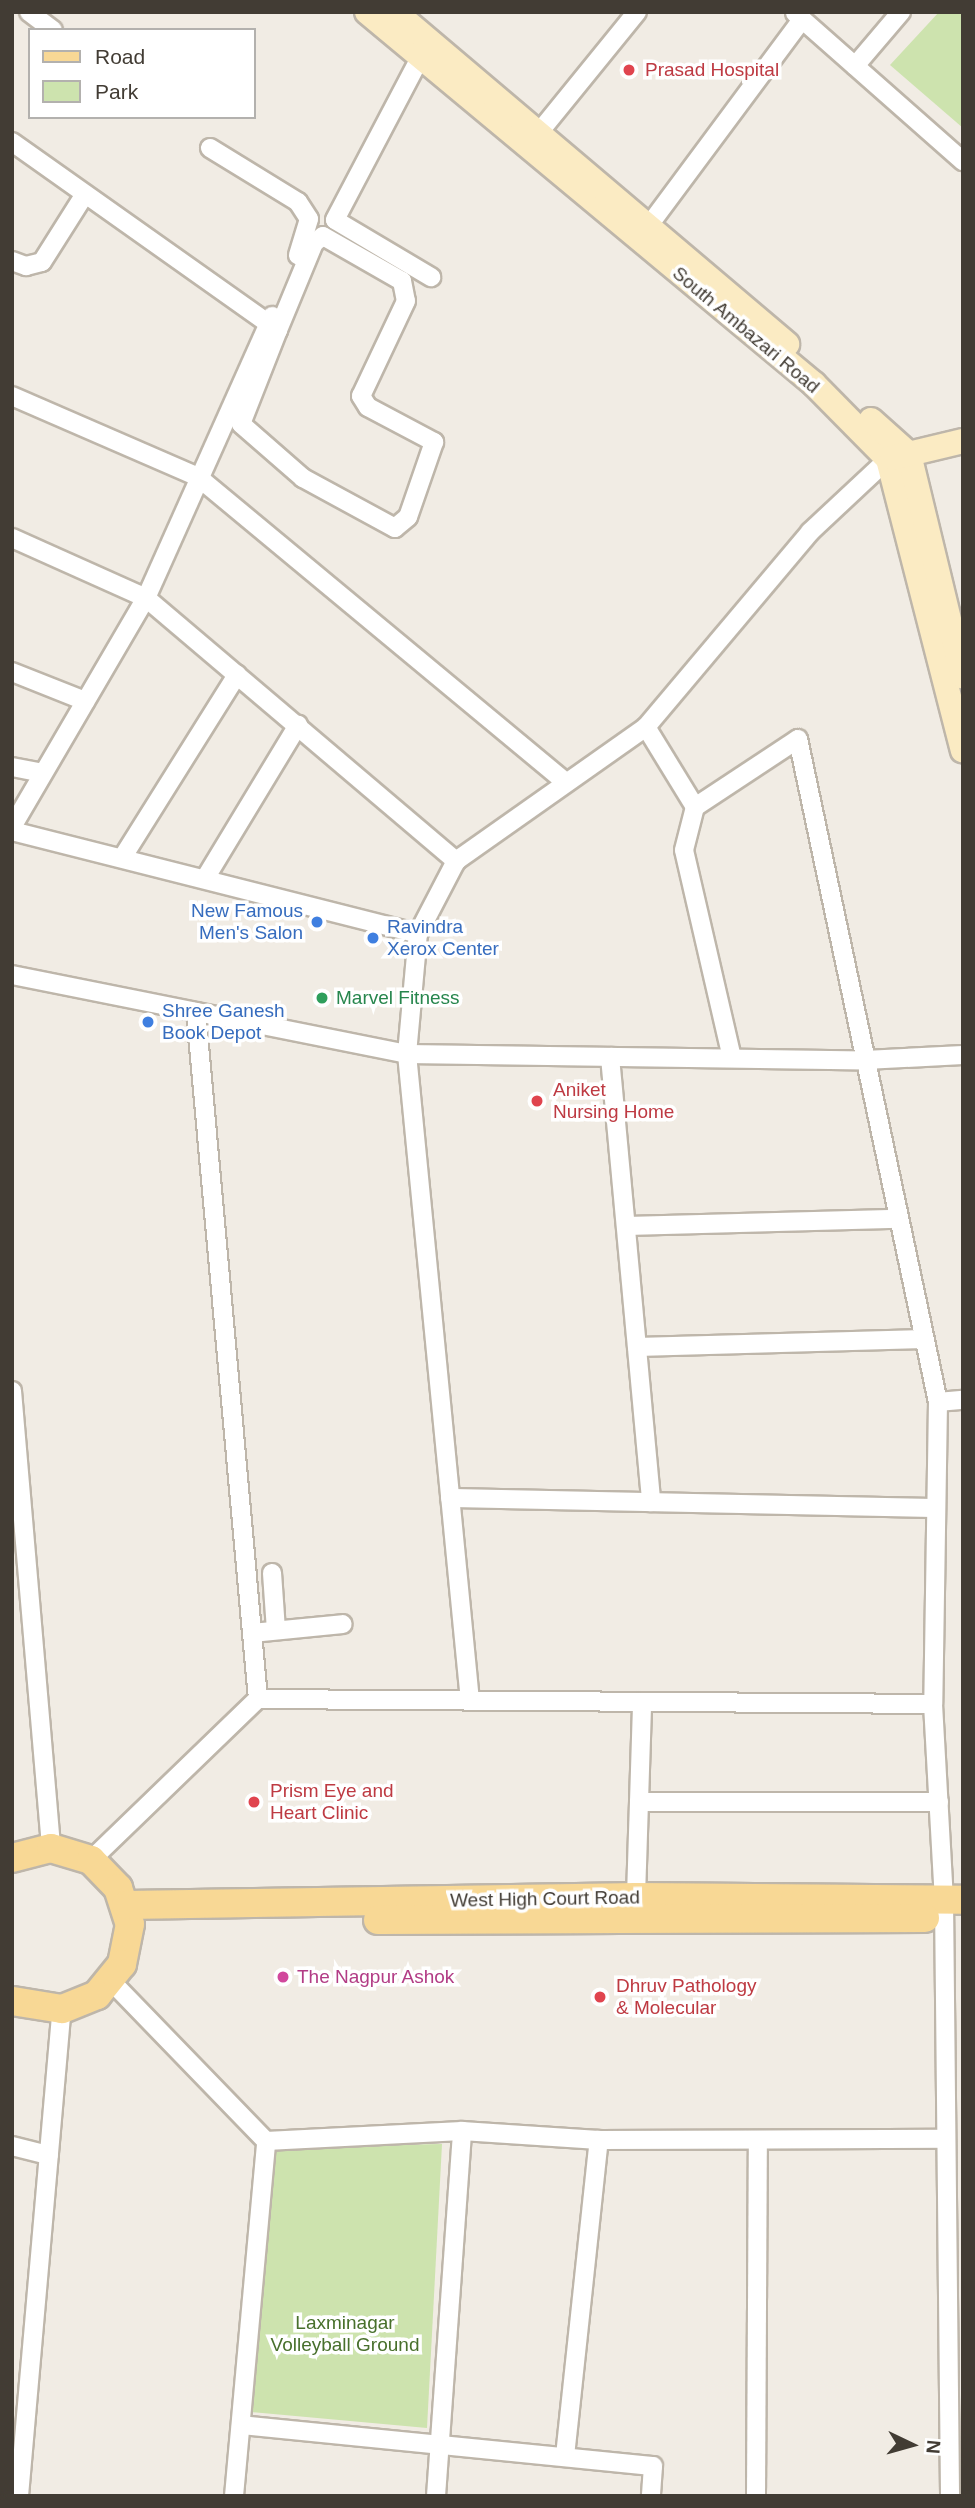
<!DOCTYPE html>
<style>
body{margin:0}
#map{position:relative;width:975px;height:2508px;overflow:hidden;background:#f1ece4;font-family:Helvetica,sans-serif}
div>[style]{position:absolute}
.green>*{inset:0;background:#cde3ae}
.roads{filter:drop-shadow(2px 0 #beb6aa) drop-shadow(-2px 0 #beb6aa) drop-shadow(0 2px #beb6aa) drop-shadow(0 -2px #beb6aa)}
.street>*{height:18px;margin:-9px;padding:0 9px;transform-origin:9px;border-radius:9px;background:#fff}
.secondary>*{height:24px;margin:-12px;padding:0 12px;transform-origin:12px;border-radius:12px;background:#fbebc3}
.primary>*{height:28px;margin:-14px;padding:0 14px;transform-origin:14px;border-radius:14px;background:#f8d895}
.dots>*{width:19px;height:19px;translate:-50% -50%;box-sizing:border-box;border:4px solid #fff;border-radius:50%}
span{translate:-50% -50%;white-space:nowrap;text-align:center;line-height:1.15;-webkit-text-stroke:7px #fff;paint-order:stroke}
.health-label{font-size:19px;color:#be3a42}
.left{translate:0 -50%;text-align:left}
.street-label{font-size:19px;color:#423c34}
.shop-label{font-size:19px;color:#366cbe}
.right{translate:-100% -50%;text-align:right}
.leisure-label{font-size:19px;color:#27864d}
.hotel-label{font-size:19px;color:#b23c85}
.park-label{font-size:19px;color:#48702c}
.frame{position:absolute;inset:0;border:14px solid #423c34;pointer-events:none}
.legend{position:absolute;left:28px;top:28px;width:228px;height:91px;box-sizing:border-box;background:#fff;border:2px solid #b3b1ae;margin:0;padding:9px 12px;list-style:none;font-size:21px;color:#423c34}
.legend li{display:flex;align-items:center;gap:14px;height:35px}
.legend b{width:35px;border:2px solid #b3b1ae}
.north{position:absolute;left:877px;top:2410px;width:70px;height:70px;-webkit-text-stroke:5px #fff;paint-order:stroke;rotate:95deg;font-size:19px;font-weight:700;line-height:28px;text-align:center;color:#423c34}
.north::after{content:'';display:block;margin:auto;width:24px;height:32px;background:#423c34;clip-path:polygon(50% 0,100% 100%,50% 72%,0 100%)}
</style>
<div id="map">
<div class="green">
<i style="clip-path:polygon(939px 12px,963px 12px,963px 128px,890px 65px)"></i>
<i style="clip-path:polygon(442px 2144px,427px 2428px,251px 2412px,276px 2147px)"></i>
</div>
<div class="roads">
<div class="street">
<i style="left:29px;top:12px;width:30px;rotate:37deg"></i>
<i style="left:795px;top:13px;width:224px;rotate:41.4deg"></i>
<i style="left:421px;top:56px;width:185px;rotate:117.7deg"></i>
<i style="left:335px;top:220px;width:112px;rotate:30.7deg"></i>
<i style="left:855px;top:66px;width:71px;rotate:-49.6deg"></i>
<i style="left:541px;top:130px;width:152px;rotate:-50.9deg"></i>
<i style="left:12px;top:142px;width:326px;rotate:35.3deg"></i>
<i style="left:278px;top:330px;width:94px;rotate:-67.5deg"></i>
<i style="left:314px;top:243px;width:11px;rotate:-38deg"></i>
<i style="left:323px;top:236px;width:91px;rotate:29.7deg"></i>
<i style="left:402px;top:281px;width:20px;rotate:79deg"></i>
<i style="left:406px;top:301px;width:105px;rotate:115.3deg"></i>
<i style="left:361px;top:396px;width:13px;rotate:58deg"></i>
<i style="left:368px;top:407px;width:75px;rotate:27.9deg"></i>
<i style="left:434px;top:442px;width:79px;rotate:109.1deg"></i>
<i style="left:408px;top:517px;width:17px;rotate:140deg"></i>
<i style="left:395px;top:528px;width:105px;rotate:-151.5deg"></i>
<i style="left:303px;top:478px;width:82px;rotate:-138.9deg"></i>
<i style="left:241px;top:424px;width:101px;rotate:-68.5deg"></i>
<i style="left:210px;top:148px;width:103px;rotate:31.5deg"></i>
<i style="left:298px;top:202px;width:20px;rotate:57deg"></i>
<i style="left:309px;top:219px;width:38px;rotate:107deg"></i>
<i style="left:650px;top:224px;width:255px;rotate:-53.4deg"></i>
<i style="left:12px;top:261px;width:15px;rotate:20deg"></i>
<i style="left:26px;top:266px;width:16px;rotate:-14deg"></i>
<i style="left:42px;top:262px;width:80px;rotate:-57.7deg"></i>
<i style="left:12px;top:396px;width:203px;rotate:23.5deg"></i>
<i style="left:198px;top:477px;width:474px;rotate:39.7deg"></i>
<i style="left:12px;top:538px;width:147px;rotate:24.1deg"></i>
<i style="left:146px;top:598px;width:407px;rotate:40.3deg"></i>
<i style="left:12px;top:672px;width:79px;rotate:21.7deg"></i>
<i style="left:646px;top:727px;width:94px;rotate:58.5deg"></i>
<i style="left:12px;top:767px;width:31px;rotate:11deg"></i>
<i style="left:12px;top:827px;width:265px;rotate:-59.7deg"></i>
<i style="left:146px;top:598px;width:309px;rotate:-65.9deg"></i>
<i style="left:12px;top:831px;width:419px;rotate:14.2deg"></i>
<i style="left:124px;top:855px;width:213px;rotate:-57.9deg"></i>
<i style="left:206px;top:877px;width:178px;rotate:-58.8deg"></i>
<i style="left:12px;top:975px;width:403px;rotate:11.3deg"></i>
<i style="left:407px;top:1054px;width:458px;rotate:0.8deg"></i>
<i style="left:865px;top:1060px;width:98px;rotate:-2.9deg"></i>
<i style="left:610px;top:1057px;width:447px;rotate:84.7deg"></i>
<i style="left:732px;top:1058px;width:213px;rotate:-103deg"></i>
<i style="left:684px;top:850px;width:44px;rotate:-75.7deg"></i>
<i style="left:695px;top:807px;width:123px;rotate:-33.4deg"></i>
<i style="left:798px;top:739px;width:678px;rotate:78.08deg"></i>
<i style="left:938px;top:1402px;width:302px;rotate:90.9deg"></i>
<i style="left:933px;top:1704px;width:196px;rotate:86.8deg"></i>
<i style="left:944px;top:1900px;width:596px;rotate:89.42deg"></i>
<i style="left:626px;top:1226px;width:273px;rotate:-1.5deg"></i>
<i style="left:637px;top:1347px;width:287px;rotate:-1.6deg"></i>
<i style="left:12px;top:1391px;width:459px;rotate:85.1deg"></i>
<i style="left:938px;top:1402px;width:25px;rotate:-5deg"></i>
<i style="left:450px;top:1498px;width:486px;rotate:1.2deg"></i>
<i style="left:272px;top:1573px;width:57px;rotate:86deg"></i>
<i style="left:252px;top:1633px;width:91px;rotate:-5.6deg"></i>
<i style="left:258px;top:1699px;width:675px;rotate:0.42deg"></i>
<i style="left:470px;top:1701px;width:650px;rotate:-95.56deg"></i>
<i style="left:407px;top:1054px;width:121px;rotate:-84.8deg"></i>
<i style="left:418px;top:934px;width:82px;rotate:-62.5deg"></i>
<i style="left:456px;top:861px;width:232px;rotate:-35.2deg"></i>
<i style="left:646px;top:727px;width:255px;rotate:-49.9deg"></i>
<i style="left:810px;top:532px;width:107px;rotate:-43.1deg"></i>
<i style="left:639px;top:1802px;width:300px"></i>
<i style="left:91px;top:1860px;width:232px;rotate:-44deg"></i>
<i style="left:258px;top:1699px;width:690px;rotate:-95.16deg"></i>
<i style="left:636px;top:1897px;width:195px;rotate:-88.2deg"></i>
<i style="left:111px;top:1981px;width:223px;rotate:45.9deg"></i>
<i style="left:266px;top:2141px;width:196px;rotate:-2.9deg"></i>
<i style="left:462px;top:2131px;width:137px;rotate:3.8deg"></i>
<i style="left:599px;top:2140px;width:347px;rotate:-0.2deg"></i>
<i style="left:12px;top:2146px;width:38px;rotate:14deg"></i>
<i style="left:241px;top:2425px;width:414px;rotate:5.7deg"></i>
<i style="left:653px;top:2466px;width:30px;rotate:94deg"></i>
<i style="left:565px;top:2456px;width:318px;rotate:-83.9deg"></i>
<i style="left:19px;top:2496px;width:489px;rotate:-85deg"></i>
<i style="left:234px;top:2496px;width:356px;rotate:-84.8deg"></i>
<i style="left:436px;top:2496px;width:366px;rotate:-85.9deg"></i>
<i style="left:756px;top:2496px;width:356px;rotate:-89.7deg"></i>
</div>
<div class="secondary">
<i style="left:367px;top:12px;width:582px;rotate:39.77deg"></i>
<i style="left:814px;top:384px;width:105px;rotate:45.4deg"></i>
<i style="left:888px;top:459px;width:301px;rotate:75.6deg"></i>
<i style="left:395px;top:12px;width:514px;rotate:40.26deg"></i>
<i style="left:871px;top:420px;width:51px;rotate:41.8deg"></i>
<i style="left:909px;top:454px;width:229px;rotate:76.4deg"></i>
<i style="left:892px;top:458px;width:73px;rotate:-13.5deg"></i>
</div>
<div class="primary">
<i style="left:12px;top:1858px;width:40px;rotate:-14.4deg"></i>
<i style="left:51px;top:1848px;width:42px;rotate:16.7deg"></i>
<i style="left:91px;top:1860px;width:39px;rotate:46deg"></i>
<i style="left:118px;top:1888px;width:38px;rotate:72deg"></i>
<i style="left:130px;top:1924px;width:41px;rotate:101.3deg"></i>
<i style="left:122px;top:1964px;width:40px;rotate:129deg"></i>
<i style="left:97px;top:1995px;width:38px;rotate:158deg"></i>
<i style="left:62px;top:2009px;width:51px;rotate:-170.9deg"></i>
<i style="left:126px;top:1905px;width:510px;rotate:-0.9deg"></i>
<i style="left:636px;top:1897px;width:327px;rotate:0.5deg"></i>
<i style="left:378px;top:1920px;width:547px;rotate:-0.21deg"></i>
</div>
</div>
<div class="dots">
<i style="left:629px;top:70px;background:#e0444e"></i>
<i style="left:317px;top:922px;background:#3f7fe0"></i>
<i style="left:373px;top:938px;background:#3f7fe0"></i>
<i style="left:322px;top:998px;background:#2e9e5b"></i>
<i style="left:148px;top:1022px;background:#3f7fe0"></i>
<i style="left:537px;top:1101px;background:#e0444e"></i>
<i style="left:254px;top:1802px;background:#e0444e"></i>
<i style="left:283px;top:1977px;background:#d1479c"></i>
<i style="left:600px;top:1997px;background:#e0444e"></i>
</div>
<div class="health-label">
<span class="left" style="left:645px;top:70px">Prasad Hospital</span>
<span class="left" style="left:553px;top:1101px">Aniket<br>Nursing Home</span>
<span class="left" style="left:270px;top:1802px">Prism Eye and<br>Heart Clinic</span>
<span class="left" style="left:616px;top:1997px">Dhruv Pathology<br>&amp; Molecular</span>
</div>
<div class="street-label">
<span style="left:746px;top:330px;rotate:40deg">South Ambazari Road</span>
<span style="left:545px;top:1899px;rotate:-1deg">West High Court Road</span>
</div>
<div class="shop-label">
<span class="right" style="left:303px;top:922px">New Famous<br>Men's Salon</span>
<span class="left" style="left:387px;top:938px">Ravindra<br>Xerox Center</span>
<span class="left" style="left:162px;top:1022px">Shree Ganesh<br>Book Depot</span>
</div>
<div class="leisure-label">
<span class="left" style="left:336px;top:998px">Marvel Fitness</span>
</div>
<div class="hotel-label">
<span class="left" style="left:297px;top:1977px">The Nagpur Ashok</span>
</div>
<div class="park-label">
<span style="left:345px;top:2334px">Laxminagar<br>Volleyball Ground</span>
</div>
<div class="frame"></div>
<ul class="legend">
<li><b style="height:9px;background:#f8d895"></b>Road</li>
<li><b style="height:19px;background:#cde3ae"></b>Park</li>
</ul>
<div class="north">N</div>
</div>
